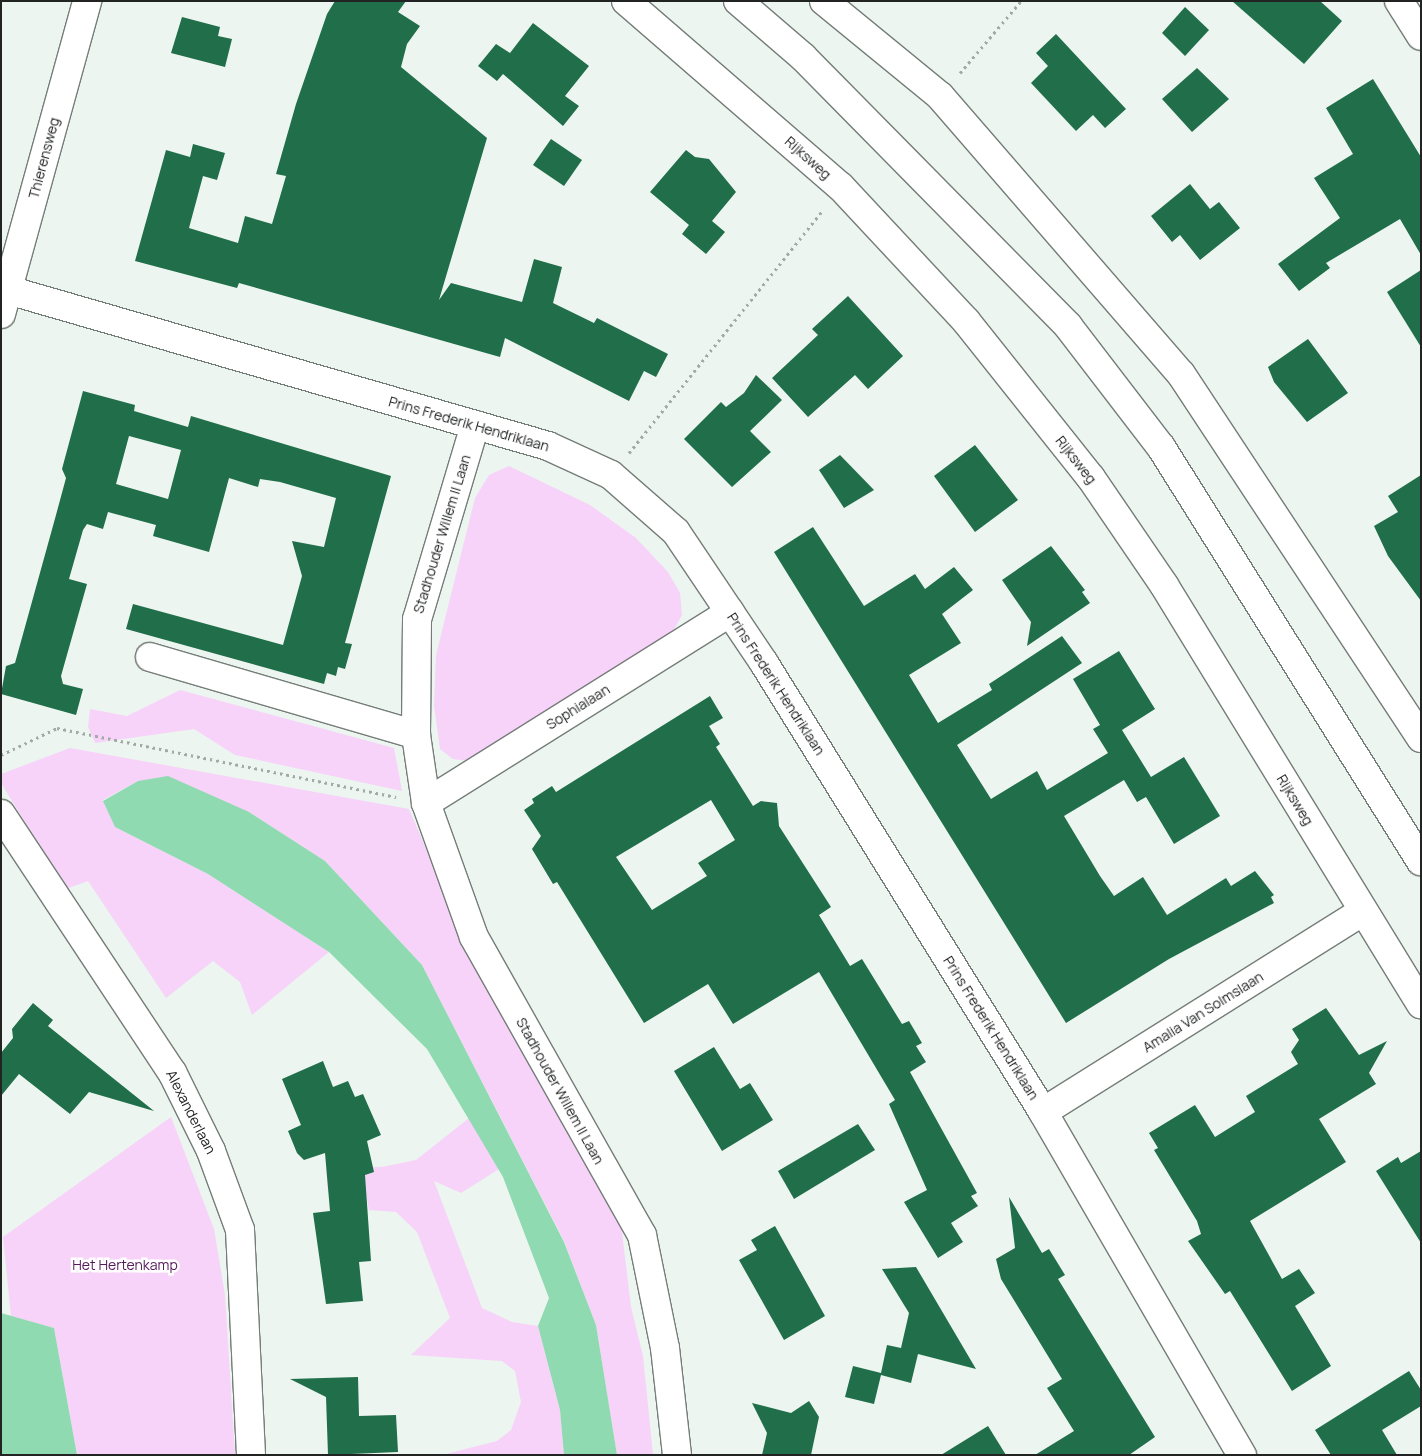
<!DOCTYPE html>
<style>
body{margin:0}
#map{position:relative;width:1422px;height:1456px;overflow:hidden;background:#ecf5ef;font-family:Manrope,sans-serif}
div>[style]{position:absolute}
.green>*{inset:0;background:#f7d3f9}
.water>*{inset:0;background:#8fdab1}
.building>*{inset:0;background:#206e4a}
.path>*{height:3px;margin-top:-1.5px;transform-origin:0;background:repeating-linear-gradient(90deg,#a3a9a5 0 2.5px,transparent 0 6.5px)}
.roads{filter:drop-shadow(1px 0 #757d78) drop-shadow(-1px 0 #757d78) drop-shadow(0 1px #757d78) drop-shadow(0 -1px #757d78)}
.minor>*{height:28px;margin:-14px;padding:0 14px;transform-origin:14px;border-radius:14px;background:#fff}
.major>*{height:28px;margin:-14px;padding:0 14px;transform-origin:14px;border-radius:14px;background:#fff}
span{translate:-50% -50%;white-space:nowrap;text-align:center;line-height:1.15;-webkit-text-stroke:5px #fff;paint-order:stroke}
.street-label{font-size:14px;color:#212422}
.park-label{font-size:14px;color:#551a5c}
.frame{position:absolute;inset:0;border:2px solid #212422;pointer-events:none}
</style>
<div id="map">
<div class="green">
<i style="clip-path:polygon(509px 466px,590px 505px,636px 538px,668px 572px,680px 593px,682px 615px,671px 635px,468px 761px,453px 759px,440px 749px,434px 706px,436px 655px,475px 498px,489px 475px)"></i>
<i style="clip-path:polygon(180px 690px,394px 748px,402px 791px,235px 755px,194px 729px,95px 743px,88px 727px,90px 709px,127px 716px)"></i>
<i style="clip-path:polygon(70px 748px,409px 809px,486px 988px,621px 1224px,631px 1307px,643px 1356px,653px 1455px,617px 1455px,596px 1325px,564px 1241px,422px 965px,325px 861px,249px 812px,138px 781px,103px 800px,115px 827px,208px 874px,329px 952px,252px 1015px,240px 982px,213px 961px,166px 998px,88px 881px,66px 889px,1px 783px,1px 774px)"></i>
<i style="clip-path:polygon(171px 1117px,214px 1229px,225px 1295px,235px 1455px,77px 1455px,54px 1328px,11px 1316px,3px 1237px)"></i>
<i style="clip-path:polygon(469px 1118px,499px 1169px,461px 1193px,434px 1181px,482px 1308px,512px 1322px,538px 1326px,560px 1410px,564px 1455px,442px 1455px,497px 1441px,511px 1430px,521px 1402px,515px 1371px,502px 1361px,411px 1355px,450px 1318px,417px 1232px,396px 1212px,369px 1210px,365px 1190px,328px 1192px,326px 1168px,382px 1167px,416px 1160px)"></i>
</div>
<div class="water">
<i style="clip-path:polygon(168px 776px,249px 812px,325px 861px,422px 965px,564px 1242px,596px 1325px,617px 1455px,564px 1455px,560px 1410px,538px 1326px,549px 1298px,503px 1177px,427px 1049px,329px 952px,208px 874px,115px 827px,103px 801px,138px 781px)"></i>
<i style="clip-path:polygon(1px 1313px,54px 1328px,77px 1455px,1px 1455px)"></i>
</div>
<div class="building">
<i style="clip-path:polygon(335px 1px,406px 1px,398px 12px,420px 26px,407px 44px,401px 67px,487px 138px,439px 300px,451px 283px,522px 302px,534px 259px,562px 267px,553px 303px,594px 323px,597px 318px,668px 354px,656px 377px,644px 371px,629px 401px,505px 338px,500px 357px,239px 283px,237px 288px,135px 261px,166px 150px,190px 157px,193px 144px,225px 153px,217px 180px,203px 176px,189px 228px,238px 243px,245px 216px,272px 224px,286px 176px,276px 174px,296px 104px,327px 14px)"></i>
<i style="clip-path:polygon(1232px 1px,1320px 1px,1342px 21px,1304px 64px)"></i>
<i style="clip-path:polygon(1185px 7px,1209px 30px,1185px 56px,1162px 33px)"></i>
<i style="clip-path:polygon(182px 17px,220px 27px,218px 36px,232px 39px,225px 67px,171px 53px)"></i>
<i style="clip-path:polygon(533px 23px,589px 66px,565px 96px,579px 106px,563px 126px,503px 74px,497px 81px,478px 66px,496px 44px,510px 53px)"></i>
<i style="clip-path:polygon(1056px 34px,1126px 109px,1105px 128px,1093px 115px,1076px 131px,1031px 83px,1048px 66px,1036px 53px)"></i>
<i style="clip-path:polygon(1197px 68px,1229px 99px,1192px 132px,1162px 99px)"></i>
<i style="clip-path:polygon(1373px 79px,1421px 157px,1421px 255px,1400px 219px,1326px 263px,1330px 268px,1299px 291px,1278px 264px,1340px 218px,1314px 178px,1353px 154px,1326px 108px)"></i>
<i style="clip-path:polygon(551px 139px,582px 160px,564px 186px,533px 165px)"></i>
<i style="clip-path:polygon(686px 150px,695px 157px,709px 159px,736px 192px,712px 221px,725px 232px,706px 254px,682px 234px,689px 225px,650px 192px)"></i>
<i style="clip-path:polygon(1190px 184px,1210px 209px,1219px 202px,1240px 228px,1200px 260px,1180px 235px,1172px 242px,1151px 216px)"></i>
<i style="clip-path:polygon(1421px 270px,1421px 347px,1387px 292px)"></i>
<i style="clip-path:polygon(848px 296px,903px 356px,868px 389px,855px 375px,808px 417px,772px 378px,818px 335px,812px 329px)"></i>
<i style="clip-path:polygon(1308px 339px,1348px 393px,1307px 422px,1274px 382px,1268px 367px)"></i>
<i style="clip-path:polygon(756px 375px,782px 400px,750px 431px,771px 452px,732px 487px,684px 439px,721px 402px,726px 407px,744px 393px)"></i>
<i style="clip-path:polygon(evenodd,83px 391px,135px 405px,134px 411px,188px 427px,191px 416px,391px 476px,345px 643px,352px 644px,345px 669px,338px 667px,336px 676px,327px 673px,324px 684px,126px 629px,133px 604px,283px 645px,302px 576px,292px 541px,324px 547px,336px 498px,280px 482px,260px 479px,258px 487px,229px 478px,209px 552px,153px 536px,156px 525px,108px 512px,103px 529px,87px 524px,83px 530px,69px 579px,87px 584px,61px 676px,63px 684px,83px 689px,76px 715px,1px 694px,6px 666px,15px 663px,56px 515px,66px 478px,62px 469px,83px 391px,129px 436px,181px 450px,168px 499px,116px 484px,129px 436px)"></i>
<i style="clip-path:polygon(975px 445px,1018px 500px,975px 532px,934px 476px)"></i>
<i style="clip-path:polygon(840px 455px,874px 490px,844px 508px,819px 470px)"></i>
<i style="clip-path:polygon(1421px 475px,1421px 601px,1388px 556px,1374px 526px,1398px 512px,1388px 496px)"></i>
<i style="clip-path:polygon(813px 527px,864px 606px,915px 574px,925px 589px,954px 567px,973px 590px,942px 614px,961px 643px,909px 675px,938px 723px,992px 690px,989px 684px,1062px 636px,1082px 663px,957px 745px,991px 799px,1037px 771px,1047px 790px,1108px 753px,1093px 729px,1100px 725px,1073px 679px,1119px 651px,1155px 709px,1122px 730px,1151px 777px,1184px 757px,1220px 816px,1174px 844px,1146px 797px,1137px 802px,1124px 780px,1064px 816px,1100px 876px,1114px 896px,1143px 877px,1167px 915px,1226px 878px,1231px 886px,1255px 871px,1274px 895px,1271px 897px,1274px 903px,1169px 959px,1066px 1023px,774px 552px)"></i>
<i style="clip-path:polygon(1051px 546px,1085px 590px,1082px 592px,1090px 603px,1027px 646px,1031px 622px,1002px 580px)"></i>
<i style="clip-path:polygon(evenodd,710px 696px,723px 718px,709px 726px,720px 744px,716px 747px,753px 806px,761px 801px,777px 803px,779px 826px,831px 907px,819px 915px,850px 966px,862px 959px,902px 1024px,909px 1021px,922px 1043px,916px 1046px,926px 1062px,910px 1072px,977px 1193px,971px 1196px,978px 1206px,951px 1223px,963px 1242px,938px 1258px,904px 1202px,927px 1190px,889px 1104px,895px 1100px,819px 972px,733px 1024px,708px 984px,644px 1023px,557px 882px,553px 884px,532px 849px,541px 836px,524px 810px,534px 803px,532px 799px,552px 786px,556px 792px,710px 696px,711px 800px,735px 840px,698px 863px,707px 876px,652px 910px,616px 857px,711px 800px)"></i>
<i style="clip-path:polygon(33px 1003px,53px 1020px,48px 1026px,154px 1111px,89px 1092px,70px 1114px,19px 1074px,1px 1096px,1px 1053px,13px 1038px,12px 1029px)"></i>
<i style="clip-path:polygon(1326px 1008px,1359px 1055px,1387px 1041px,1369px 1073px,1376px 1084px,1319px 1119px,1346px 1162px,1250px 1221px,1282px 1279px,1299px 1269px,1315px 1293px,1295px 1306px,1331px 1366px,1292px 1391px,1230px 1291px,1225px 1294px,1188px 1241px,1201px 1234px,1197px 1221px,1154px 1150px,1158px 1148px,1149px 1133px,1195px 1105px,1215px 1137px,1255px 1112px,1246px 1096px,1298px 1064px,1291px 1052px,1299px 1040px,1292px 1029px)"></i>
<i style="clip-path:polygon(714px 1047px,740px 1089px,750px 1083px,773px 1120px,722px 1151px,674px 1071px)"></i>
<i style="clip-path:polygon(323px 1061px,333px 1087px,348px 1081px,355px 1097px,363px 1094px,381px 1135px,367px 1141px,374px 1172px,365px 1175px,371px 1261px,359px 1262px,363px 1301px,326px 1304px,313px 1213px,330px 1211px,325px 1153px,304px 1160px,297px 1153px,288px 1131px,301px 1125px,282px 1079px)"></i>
<i style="clip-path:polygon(858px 1124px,875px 1150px,794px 1199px,778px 1171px)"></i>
<i style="clip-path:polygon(1421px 1151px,1421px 1243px,1376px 1171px,1398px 1157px,1401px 1163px)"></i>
<i style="clip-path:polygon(1009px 1197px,1042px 1253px,1049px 1249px,1065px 1275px,1058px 1279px,1155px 1437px,1129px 1455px,1035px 1455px,1074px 1431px,1047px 1388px,1062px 1379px,1001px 1279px,996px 1259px,1015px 1248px)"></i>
<i style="clip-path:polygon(775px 1226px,825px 1316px,784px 1340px,739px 1260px,757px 1250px,751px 1240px)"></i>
<i style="clip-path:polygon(916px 1267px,976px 1369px,918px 1354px,911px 1383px,881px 1375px,874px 1404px,845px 1397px,853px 1366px,881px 1373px,887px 1345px,901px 1348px,909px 1313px,882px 1269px)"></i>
<i style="clip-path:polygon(1409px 1371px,1421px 1390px,1421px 1406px,1382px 1430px,1397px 1455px,1331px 1455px,1315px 1430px)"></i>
<i style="clip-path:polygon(358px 1377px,359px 1416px,396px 1415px,398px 1452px,328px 1455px,326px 1397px,290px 1379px)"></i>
<i style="clip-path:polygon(809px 1401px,819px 1417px,811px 1455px,762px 1455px,767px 1433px,752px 1403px,791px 1413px)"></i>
<i style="clip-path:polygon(988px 1426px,1006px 1455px,941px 1455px)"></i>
</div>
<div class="path">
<i style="left:960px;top:73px;width:94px;rotate:-49.7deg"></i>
<i style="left:629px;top:453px;width:311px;rotate:-51.4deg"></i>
<i style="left:1px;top:755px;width:62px;rotate:-25.7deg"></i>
<i style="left:57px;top:728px;width:346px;rotate:11.5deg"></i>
</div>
<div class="roads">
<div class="minor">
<i style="left:626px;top:1px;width:284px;rotate:40.9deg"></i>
<i style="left:841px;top:187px;width:183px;rotate:47deg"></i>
<i style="left:966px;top:321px;width:201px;rotate:51.5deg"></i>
<i style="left:1091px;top:478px;width:130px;rotate:55.7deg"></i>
<i style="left:1164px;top:585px;width:492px;rotate:58.5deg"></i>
<i style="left:824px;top:1px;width:150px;rotate:39.3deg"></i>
<i style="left:940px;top:96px;width:368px;rotate:49.1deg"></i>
<i style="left:1181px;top:374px;width:436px;rotate:56.6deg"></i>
<i style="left:1399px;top:1px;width:41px;rotate:57.8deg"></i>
<i style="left:8px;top:290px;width:562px;rotate:16.11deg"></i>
<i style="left:548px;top:446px;width:69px;rotate:24.7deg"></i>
<i style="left:611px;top:475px;width:86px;rotate:41.2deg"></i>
<i style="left:676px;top:532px;width:158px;rotate:56.1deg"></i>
<i style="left:764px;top:663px;width:529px;rotate:58.14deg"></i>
<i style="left:1043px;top:1112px;width:397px;rotate:59.9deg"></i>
<i style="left:1px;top:314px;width:325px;rotate:-74.6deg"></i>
<i style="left:475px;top:425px;width:202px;rotate:106.6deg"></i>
<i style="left:417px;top:619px;width:116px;rotate:90.5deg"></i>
<i style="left:416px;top:735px;width:69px;rotate:81.6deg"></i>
<i style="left:426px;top:803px;width:142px;rotate:70.3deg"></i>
<i style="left:474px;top:937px;width:342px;rotate:60.6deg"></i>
<i style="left:642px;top:1235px;width:115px;rotate:78.5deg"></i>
<i style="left:665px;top:1348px;width:108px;rotate:83.6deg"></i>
<i style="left:150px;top:657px;width:277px;rotate:16.3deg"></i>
<i style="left:426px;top:803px;width:359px;rotate:-32.1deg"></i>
<i style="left:1px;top:814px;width:310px;rotate:56.5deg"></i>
<i style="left:172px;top:1072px;width:88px;rotate:63.7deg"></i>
<i style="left:211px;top:1151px;width:84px;rotate:69.8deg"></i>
<i style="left:240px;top:1230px;width:225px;rotate:87.2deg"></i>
<i style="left:1043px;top:1112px;width:378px;rotate:-32.1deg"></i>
</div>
<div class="major">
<i style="left:738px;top:1px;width:86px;rotate:40.7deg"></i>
<i style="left:803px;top:57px;width:378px;rotate:45.4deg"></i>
<i style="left:1068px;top:326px;width:153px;rotate:52.5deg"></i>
<i style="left:1161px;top:447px;width:489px;rotate:57.9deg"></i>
</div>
</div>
<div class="street-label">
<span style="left:44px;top:158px;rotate:-75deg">Thierensweg</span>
<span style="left:808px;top:158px;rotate:42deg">Rijksweg</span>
<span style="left:469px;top:424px;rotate:16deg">Prins Frederik Hendriklaan</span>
<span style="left:1076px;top:460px;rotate:52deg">Rijksweg</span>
<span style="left:442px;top:534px;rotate:-73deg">Stadhouder Willem II Laan</span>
<span style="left:776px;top:684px;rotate:57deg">Prins Frederik Hendriklaan</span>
<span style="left:578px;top:707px;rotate:-32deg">Sophialaan</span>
<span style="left:1295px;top:800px;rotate:59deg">Rijksweg</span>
<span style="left:1203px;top:1012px;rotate:-32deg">Amalia Van Solmslaan</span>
<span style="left:991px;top:1028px;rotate:58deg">Prins Frederik Hendriklaan</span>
<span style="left:560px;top:1091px;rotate:61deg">Stadhouder Willem II Laan</span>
<span style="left:191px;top:1112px;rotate:63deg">Alexanderlaan</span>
</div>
<div class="park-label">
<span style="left:125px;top:1265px">Het Hertenkamp</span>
</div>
<div class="frame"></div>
</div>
